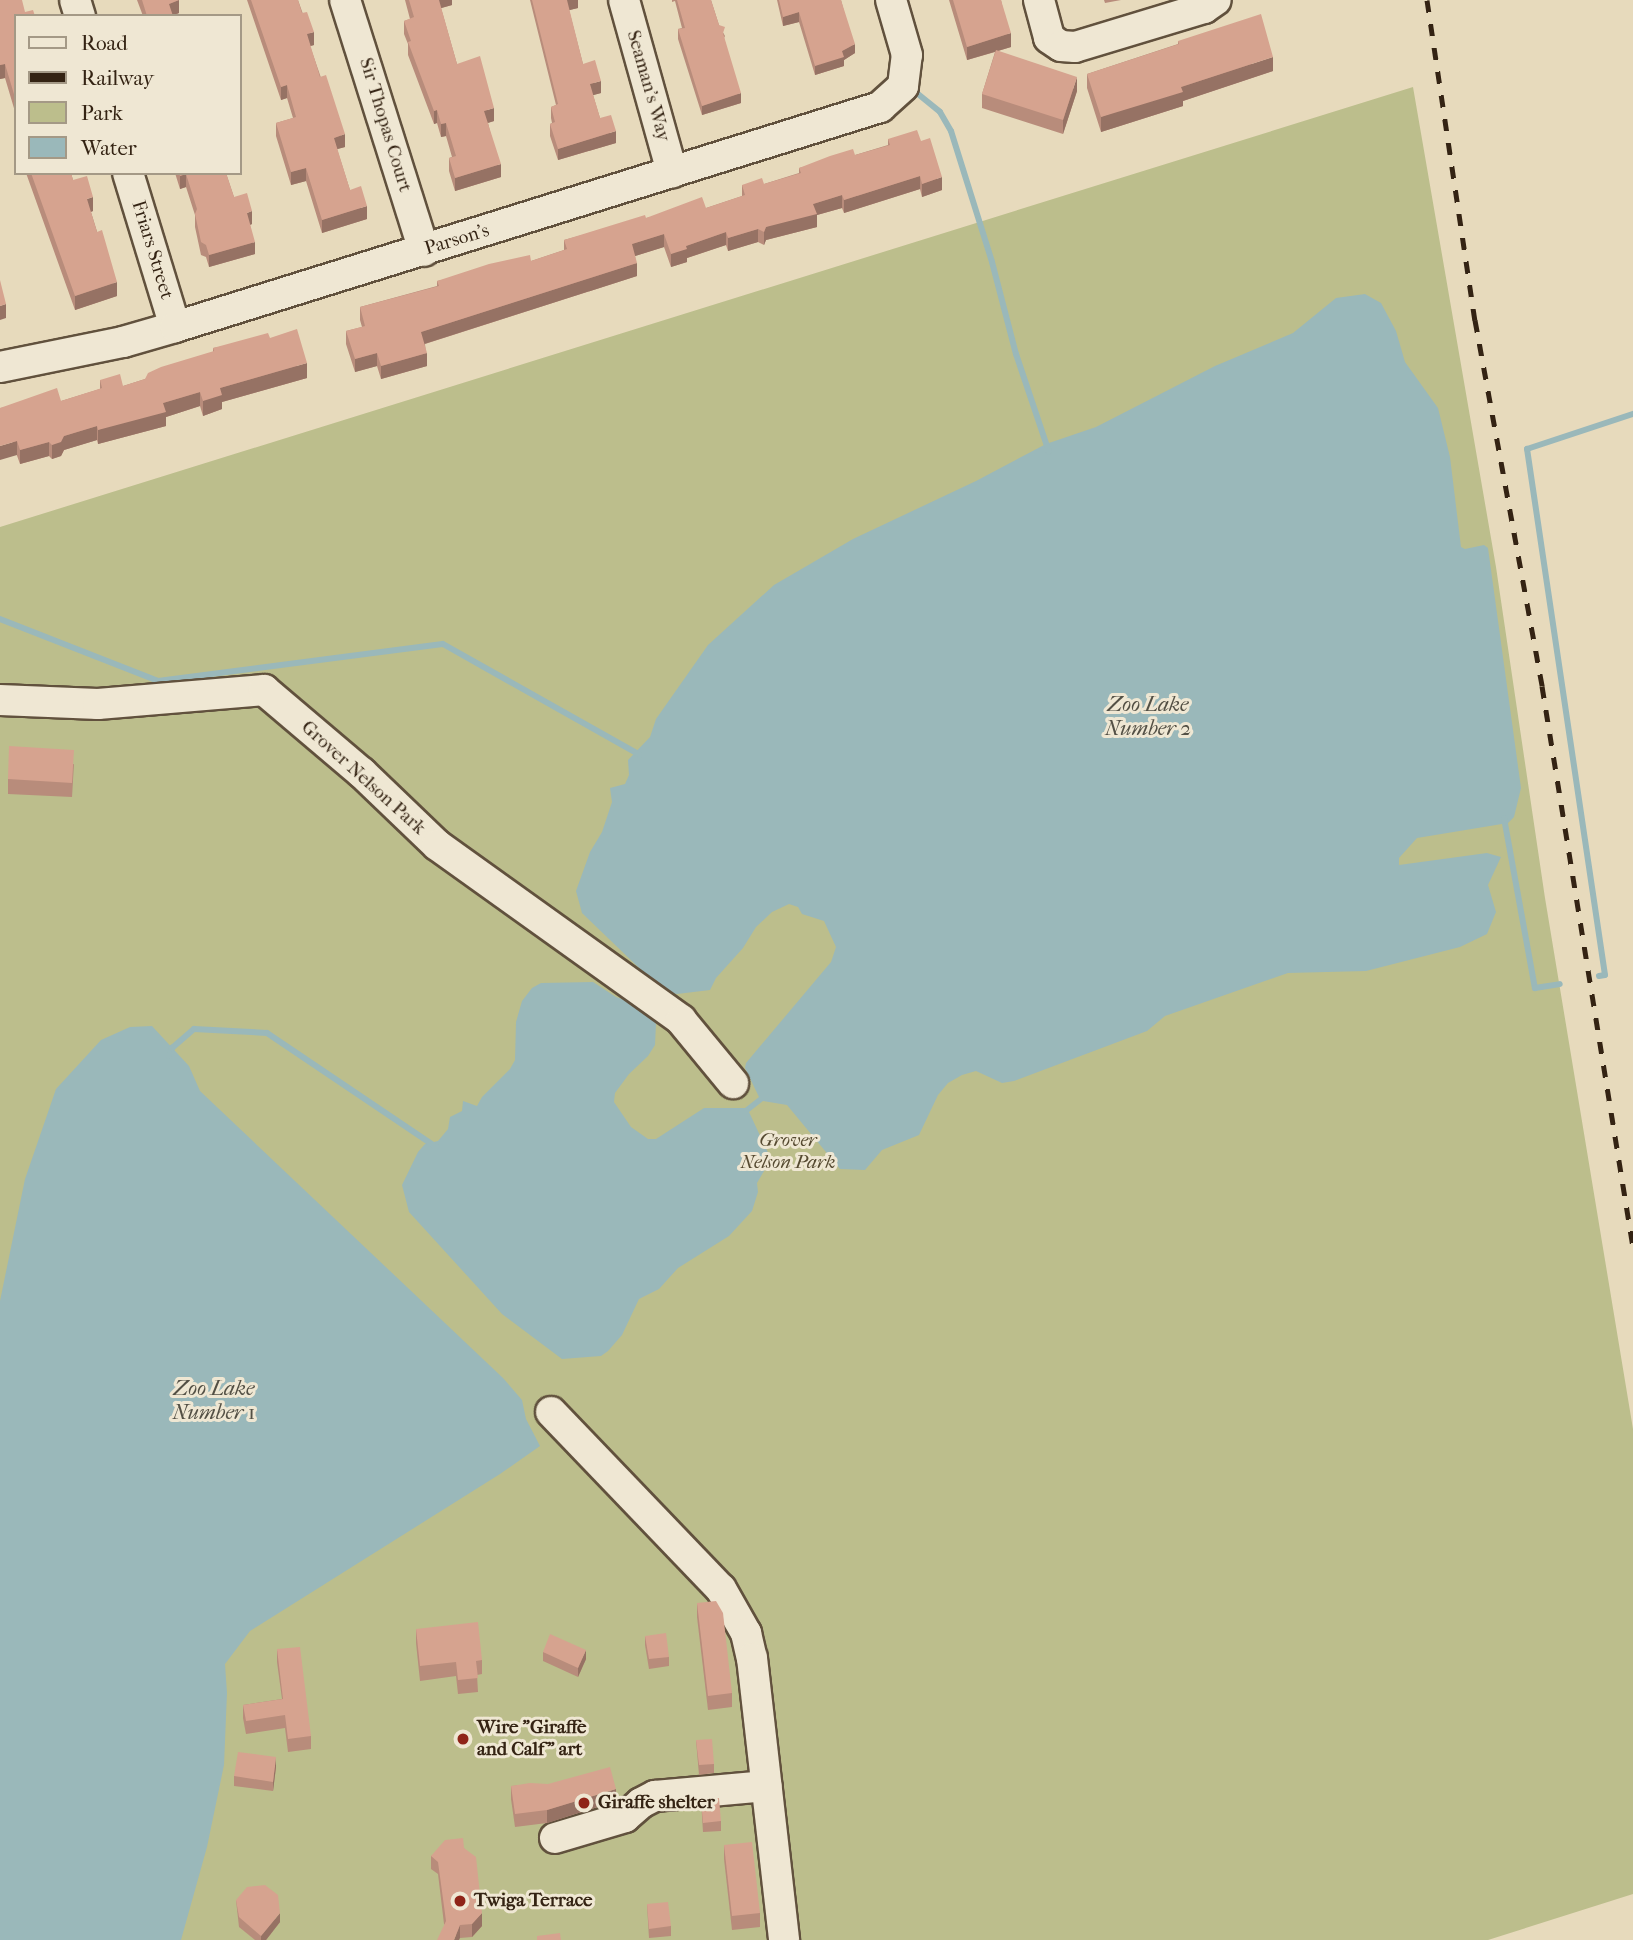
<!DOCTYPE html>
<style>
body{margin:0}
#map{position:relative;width:1633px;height:1940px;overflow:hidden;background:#e7dabc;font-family:"IM FELL French Canon",serif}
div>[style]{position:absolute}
.green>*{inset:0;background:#bcbe8c}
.water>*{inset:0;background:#9ab8ba}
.stream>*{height:6px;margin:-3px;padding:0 3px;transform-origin:3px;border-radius:3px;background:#9ab8ba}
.roads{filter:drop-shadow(2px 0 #61513d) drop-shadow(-2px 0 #61513d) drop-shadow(0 2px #61513d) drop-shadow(0 -2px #61513d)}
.minor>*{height:30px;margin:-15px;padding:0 15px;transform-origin:15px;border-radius:15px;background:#efe7d3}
.rail>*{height:5px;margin-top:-2.5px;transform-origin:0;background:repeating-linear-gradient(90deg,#342313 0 12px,transparent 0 24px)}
.wall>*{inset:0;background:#b88c7b}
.shaded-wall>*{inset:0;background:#967264}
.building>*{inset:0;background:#d6a38f}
.dots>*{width:19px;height:19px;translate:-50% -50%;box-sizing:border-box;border:4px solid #efe7d3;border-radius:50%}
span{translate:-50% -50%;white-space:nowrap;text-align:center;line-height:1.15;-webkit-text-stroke:6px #efe7d3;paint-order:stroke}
.street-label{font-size:19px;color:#342313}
.park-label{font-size:19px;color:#564a31;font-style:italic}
.poi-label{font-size:19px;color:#342313;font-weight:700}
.left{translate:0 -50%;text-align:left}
.water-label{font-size:21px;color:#535045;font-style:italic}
.legend{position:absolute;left:14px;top:14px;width:228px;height:161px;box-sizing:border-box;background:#efe7d3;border:2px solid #a49986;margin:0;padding:9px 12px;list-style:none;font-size:21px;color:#342313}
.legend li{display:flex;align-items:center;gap:14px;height:35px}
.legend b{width:35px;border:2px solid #a49986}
</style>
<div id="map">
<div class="green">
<i style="clip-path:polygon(1413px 87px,1496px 567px,1545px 898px,1633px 1429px,1633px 1894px,1488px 1940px,0 1940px,0 527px)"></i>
</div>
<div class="water">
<i style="clip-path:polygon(1365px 294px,1381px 303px,1396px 331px,1405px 362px,1438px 408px,1450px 457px,1461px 547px,1465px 549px,1484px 545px,1488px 548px,1521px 788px,1514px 817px,1508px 823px,1417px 838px,1399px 858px,1399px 865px,1487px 853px,1501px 857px,1488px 885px,1496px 912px,1487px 934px,1460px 947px,1366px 971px,1288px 973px,1165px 1016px,1147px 1031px,1014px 1081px,1002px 1083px,976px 1071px,962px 1075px,948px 1083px,938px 1095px,919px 1135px,882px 1150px,865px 1170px,840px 1169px,787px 1105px,763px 1101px,749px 1112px,771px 1159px,757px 1183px,758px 1192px,752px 1211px,729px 1236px,678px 1268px,659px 1289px,639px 1299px,622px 1335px,608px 1351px,601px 1356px,562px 1359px,502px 1314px,409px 1212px,402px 1185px,418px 1152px,425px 1144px,438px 1141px,448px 1129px,450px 1117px,462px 1111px,463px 1101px,477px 1106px,482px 1097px,510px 1069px,515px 1060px,516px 1022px,522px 1001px,532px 988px,541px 983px,593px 982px,616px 997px,639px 1005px,648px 1014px,656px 1024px,655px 1045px,648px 1056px,629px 1074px,615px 1093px,614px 1102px,631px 1127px,648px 1139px,656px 1139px,704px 1108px,745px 1108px,759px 1097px,745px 1068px,746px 1063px,831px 962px,836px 947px,824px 921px,802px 914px,798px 907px,789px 904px,772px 912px,756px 927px,743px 948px,716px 978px,710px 990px,677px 994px,663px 991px,582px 913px,576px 891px,590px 852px,602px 832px,612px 802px,610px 788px,625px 784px,629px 775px,628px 760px,650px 737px,656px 719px,708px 645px,774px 585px,853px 539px,976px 481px,1046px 444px,1096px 427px,1215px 366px,1293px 333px,1336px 298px)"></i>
<i style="clip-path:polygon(152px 1026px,189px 1066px,200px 1091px,503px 1378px,522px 1400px,526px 1419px,540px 1446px,500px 1474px,250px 1631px,225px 1664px,227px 1693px,224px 1765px,207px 1847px,181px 1940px,0 1940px,0 1301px,25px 1179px,56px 1089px,101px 1040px,130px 1027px)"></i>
</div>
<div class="stream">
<i style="left:918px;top:94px;width:28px;rotate:39deg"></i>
<i style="left:940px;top:112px;width:22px;rotate:60deg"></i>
<i style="left:951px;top:131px;width:137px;rotate:72.6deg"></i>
<i style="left:992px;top:262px;width:95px;rotate:75.4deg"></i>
<i style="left:1016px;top:354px;width:103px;rotate:71.4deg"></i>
<i style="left:0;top:619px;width:170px;rotate:21.4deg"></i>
<i style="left:158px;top:681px;width:287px;rotate:-7.4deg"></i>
<i style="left:443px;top:644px;width:226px;rotate:29.4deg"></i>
<i style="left:1504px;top:818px;width:173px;rotate:79.7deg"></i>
<i style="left:1535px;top:988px;width:25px;rotate:-9deg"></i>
<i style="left:1599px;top:976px;width:6px;rotate:-9deg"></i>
<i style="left:1605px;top:975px;width:532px;rotate:-98.43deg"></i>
<i style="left:1527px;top:449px;width:112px;rotate:-18.3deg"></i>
<i style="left:169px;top:1056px;width:9px;rotate:-69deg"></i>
<i style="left:172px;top:1048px;width:29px;rotate:-41deg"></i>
<i style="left:194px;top:1029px;width:73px;rotate:3.1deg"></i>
<i style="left:267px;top:1033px;width:204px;rotate:34deg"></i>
</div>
<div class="roads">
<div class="minor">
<i style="left:75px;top:0;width:17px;rotate:73deg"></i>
<i style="left:345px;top:0;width:263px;rotate:72.5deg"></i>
<i style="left:624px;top:0;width:179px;rotate:74.4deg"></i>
<i style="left:1039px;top:0;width:39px;rotate:75deg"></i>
<i style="left:1049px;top:38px;width:14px;rotate:34deg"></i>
<i style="left:1061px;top:46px;width:14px;rotate:4deg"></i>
<i style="left:1075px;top:47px;width:135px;rotate:-16.8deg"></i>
<i style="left:1204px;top:8px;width:14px;rotate:-34deg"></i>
<i style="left:128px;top:173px;width:161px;rotate:73deg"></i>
<i style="left:0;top:367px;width:126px;rotate:-11.5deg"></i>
<i style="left:123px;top:342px;width:54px;rotate:-16.1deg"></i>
<i style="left:175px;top:327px;width:739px;rotate:-17.33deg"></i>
<i style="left:880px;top:107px;width:31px;rotate:-42deg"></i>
<i style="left:903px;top:86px;width:31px;rotate:-83deg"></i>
<i style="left:907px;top:55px;width:57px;rotate:-106.2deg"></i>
<i style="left:0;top:700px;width:98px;rotate:2.3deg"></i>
<i style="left:98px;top:704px;width:167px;rotate:-4.8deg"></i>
<i style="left:264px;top:690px;width:128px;rotate:40.3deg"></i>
<i style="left:362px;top:773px;width:104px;rotate:43.8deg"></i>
<i style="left:437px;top:845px;width:300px;rotate:35.6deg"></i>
<i style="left:681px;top:1020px;width:82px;rotate:50.5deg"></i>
<i style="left:551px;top:1412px;width:245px;rotate:46.2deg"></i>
<i style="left:721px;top:1589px;width:51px;rotate:60.4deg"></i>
<i style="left:746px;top:1633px;width:26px;rotate:77deg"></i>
<i style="left:752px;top:1658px;width:284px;rotate:83.5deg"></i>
<i style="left:555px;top:1838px;width:73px;rotate:-16.7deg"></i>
<i style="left:625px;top:1817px;width:21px;rotate:-41deg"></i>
<i style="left:641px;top:1803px;width:16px;rotate:-27deg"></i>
<i style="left:655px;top:1796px;width:112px;rotate:-5.1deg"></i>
</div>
</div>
<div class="rail">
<i style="left:1427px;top:0;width:324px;rotate:81.5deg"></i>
<i style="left:1475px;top:320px;width:372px;rotate:79.6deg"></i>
<i style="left:1542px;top:686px;width:568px;rotate:80.79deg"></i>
</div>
<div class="wall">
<i style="clip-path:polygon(0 0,16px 16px,16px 115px,5px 78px,0 79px)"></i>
<i style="clip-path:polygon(137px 0,179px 0,179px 13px,173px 16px,143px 16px)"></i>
<i style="clip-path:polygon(247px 0,298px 0,314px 45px,310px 46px,345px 147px,337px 149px,350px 190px,367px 219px,322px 233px,306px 181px,291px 185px,276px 136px,276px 123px,293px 118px,287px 98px,281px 100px)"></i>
<i style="clip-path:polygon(405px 0,452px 0,452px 5px,441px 8px,457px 64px,494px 121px,488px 123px,501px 177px,455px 191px,449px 171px,449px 158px,452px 157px,446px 136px,441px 137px,437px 123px,434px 124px,408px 55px,408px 44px,404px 34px,404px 21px,410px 19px)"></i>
<i style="clip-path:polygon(530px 0,578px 0,578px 8px,569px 10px,583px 64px,601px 93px,593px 95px,600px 118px,616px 143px,558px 160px,550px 136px,550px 124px,552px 123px,551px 118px,551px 107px,556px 105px)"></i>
<i style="clip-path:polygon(672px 0,711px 0,719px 25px,725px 36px,724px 38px,741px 103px,702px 115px,678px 39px,678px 29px,682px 28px,675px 1px,672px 2px)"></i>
<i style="clip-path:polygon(777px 0,841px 0,855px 53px,844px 60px,844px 66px,815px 75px,799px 22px,783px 26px)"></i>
<i style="clip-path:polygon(949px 0,1001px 0,1011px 47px,998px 51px,1077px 91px,1063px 134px,982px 108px,982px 94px,995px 52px,967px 60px)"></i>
<i style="clip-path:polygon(1104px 0,1121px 0,1105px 3px)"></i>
<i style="clip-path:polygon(1178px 41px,1273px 71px,1183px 101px,1183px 106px,1101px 132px,1087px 88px,1087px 74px,1178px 44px)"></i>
<i style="clip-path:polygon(888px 139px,921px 141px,942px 190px,922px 197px,920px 189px,844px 213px,842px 208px,817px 215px,817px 227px,766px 240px,764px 245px,758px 242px,728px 251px,726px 245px,687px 258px,687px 262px,671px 267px,664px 247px,635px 256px,637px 276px,425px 344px,427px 366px,381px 379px,377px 366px,355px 372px,346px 344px,346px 331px,362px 327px,360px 320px,360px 307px,437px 286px,437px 281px,531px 261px,564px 250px,564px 240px,646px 218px,706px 208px,742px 196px,742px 185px,764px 184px,799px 173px,799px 168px,855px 155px,888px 145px)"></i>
<i style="clip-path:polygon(26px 173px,71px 173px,73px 180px,93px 211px,91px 212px,117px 296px,75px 310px)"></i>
<i style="clip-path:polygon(175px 173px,226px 173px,234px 197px,252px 224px,250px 225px,255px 254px,209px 267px,206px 257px,201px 255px,195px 227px,195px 215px,186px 187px,180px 189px)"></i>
<i style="clip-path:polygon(270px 338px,307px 378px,222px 402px,222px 409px,203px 416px,200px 406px,166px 417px,166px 426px,98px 444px,97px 440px,64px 450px,61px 456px,52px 459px,49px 456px,20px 464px,0 408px,61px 401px,100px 389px,100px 380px,123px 386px,145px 379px,213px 352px,213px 348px)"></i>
<i style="clip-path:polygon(74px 764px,72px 797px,8px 794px,8px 779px)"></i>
<i style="clip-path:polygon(697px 1603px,732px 1693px,732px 1707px,708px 1710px,697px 1617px)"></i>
<i style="clip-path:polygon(416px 1629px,482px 1660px,482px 1674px,477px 1675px,478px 1692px,458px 1694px,456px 1676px,420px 1681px,416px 1643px)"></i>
<i style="clip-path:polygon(645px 1636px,669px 1657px,669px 1666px,649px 1669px,645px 1645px)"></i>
<i style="clip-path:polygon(277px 1649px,311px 1736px,311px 1749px,288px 1752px,285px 1728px,246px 1734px,243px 1718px,243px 1705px,282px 1699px,277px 1662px)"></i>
<i style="clip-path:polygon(543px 1652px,586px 1659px,578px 1677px,543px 1661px)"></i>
<i style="clip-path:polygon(696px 1740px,714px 1764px,714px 1773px,699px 1775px)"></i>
<i style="clip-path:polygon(276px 1767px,273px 1791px,234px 1786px,234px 1776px)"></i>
<i style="clip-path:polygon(548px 1784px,616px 1801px,547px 1823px,515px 1827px,511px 1799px,511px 1786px)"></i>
<i style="clip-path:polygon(701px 1800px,721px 1821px,721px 1831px,703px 1832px)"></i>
<i style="clip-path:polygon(724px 1845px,760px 1913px,760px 1927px,732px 1930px,724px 1859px)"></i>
<i style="clip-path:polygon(464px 1848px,482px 1926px,472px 1937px,460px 1938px,444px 1924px,438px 1874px,431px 1869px,431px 1856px)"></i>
<i style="clip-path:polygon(236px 1900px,280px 1922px,266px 1940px,255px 1940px,239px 1927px)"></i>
<i style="clip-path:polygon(647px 1904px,671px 1926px,671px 1936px,649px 1938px)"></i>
</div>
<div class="shaded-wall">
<i style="clip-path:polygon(179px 0,179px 13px,170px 16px,169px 4px)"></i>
<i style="clip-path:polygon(438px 0,452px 0,452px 5px,438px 9px)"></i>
<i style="clip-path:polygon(566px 0,578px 0,578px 8px,566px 11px)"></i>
<i style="clip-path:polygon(799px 12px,799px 22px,783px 26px,783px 17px)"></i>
<i style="clip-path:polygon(314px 32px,314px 45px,307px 47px,307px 34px)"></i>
<i style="clip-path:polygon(1011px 33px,1011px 47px,967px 60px,967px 47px)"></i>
<i style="clip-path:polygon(855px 44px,855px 53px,844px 60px,844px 66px,815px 75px,815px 66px,842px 51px)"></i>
<i style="clip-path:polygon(1273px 57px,1273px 71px,1183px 101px,1183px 106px,1101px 132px,1101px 117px,1181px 87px)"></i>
<i style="clip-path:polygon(5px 64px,5px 78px,0 79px,0 65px)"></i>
<i style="clip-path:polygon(1077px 77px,1077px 91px,1063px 134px,1063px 120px)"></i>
<i style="clip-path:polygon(601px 81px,601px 93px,590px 96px,590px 84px)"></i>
<i style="clip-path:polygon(287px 85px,287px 98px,281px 100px,281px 87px)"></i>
<i style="clip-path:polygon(741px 93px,741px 103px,702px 115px,702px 106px)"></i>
<i style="clip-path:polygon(494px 108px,494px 121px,484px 124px,484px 111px)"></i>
<i style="clip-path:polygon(437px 110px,437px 123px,434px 124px,434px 111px)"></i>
<i style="clip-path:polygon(446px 123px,446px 136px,441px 137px,441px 124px)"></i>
<i style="clip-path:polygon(616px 131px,616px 143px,558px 160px,558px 149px)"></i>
<i style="clip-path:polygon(345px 134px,345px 147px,334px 150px,334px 138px)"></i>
<i style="clip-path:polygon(501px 164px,501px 177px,455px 191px,455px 178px)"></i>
<i style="clip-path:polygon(306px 168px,306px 181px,291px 185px,291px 172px)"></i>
<i style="clip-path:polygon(186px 174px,186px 187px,180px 189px,180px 176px)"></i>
<i style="clip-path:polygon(920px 176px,920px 189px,844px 213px,844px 200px)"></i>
<i style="clip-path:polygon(942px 177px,942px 190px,922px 197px,922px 184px)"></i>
<i style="clip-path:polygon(842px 195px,842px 208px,817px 215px,817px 227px,766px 240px,764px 245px,764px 232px,766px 227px,813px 204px)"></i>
<i style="clip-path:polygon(93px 197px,93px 211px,87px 213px,87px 199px)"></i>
<i style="clip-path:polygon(367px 206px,367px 219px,322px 233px,322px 220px)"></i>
<i style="clip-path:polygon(252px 211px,252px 224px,247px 226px,247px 213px)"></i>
<i style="clip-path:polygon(758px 229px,758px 242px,728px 251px,728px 238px)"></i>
<i style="clip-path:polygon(726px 232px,726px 245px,687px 258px,687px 262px,671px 267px,671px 254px,686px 246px)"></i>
<i style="clip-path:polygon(664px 234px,664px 247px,632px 257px,632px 244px)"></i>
<i style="clip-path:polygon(255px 242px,255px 254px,209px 267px,209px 255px)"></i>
<i style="clip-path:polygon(637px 263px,637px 276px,421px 345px,421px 332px)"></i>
<i style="clip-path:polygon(117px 282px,117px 296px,75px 310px,75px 296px)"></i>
<i style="clip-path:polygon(6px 304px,6px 318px,0 320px,0 306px)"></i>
<i style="clip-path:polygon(377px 353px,377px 366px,355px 372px,355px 359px)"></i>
<i style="clip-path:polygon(427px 353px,427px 366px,381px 379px,381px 366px)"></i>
<i style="clip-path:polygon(307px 363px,307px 378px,222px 402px,222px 409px,203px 416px,203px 401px,220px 388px)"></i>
<i style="clip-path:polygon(200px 392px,200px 406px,166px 417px,166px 426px,98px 444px,98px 430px,163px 403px)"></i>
<i style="clip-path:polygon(97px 426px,97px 440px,64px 450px,61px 456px,52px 459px,52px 445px,64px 436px)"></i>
<i style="clip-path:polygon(17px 441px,17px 455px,0 460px,0 446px)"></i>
<i style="clip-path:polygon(49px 442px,49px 456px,20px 464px,20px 450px)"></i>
<i style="clip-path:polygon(586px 1650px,586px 1659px,578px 1677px,578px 1668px)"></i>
<i style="clip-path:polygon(276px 1757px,276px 1767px,273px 1791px,273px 1782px)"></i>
<i style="clip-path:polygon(616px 1789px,616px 1801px,547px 1823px,547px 1810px)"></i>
<i style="clip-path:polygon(280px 1913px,280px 1922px,266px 1940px,261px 1940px,261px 1936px)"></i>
<i style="clip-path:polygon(482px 1913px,482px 1926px,472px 1937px,472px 1924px)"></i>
<i style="clip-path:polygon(460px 1925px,460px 1938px,459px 1940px,454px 1940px)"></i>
</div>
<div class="building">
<i style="clip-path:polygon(0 0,22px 0,25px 12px,33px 10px,35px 16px,16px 16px,16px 101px,5px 64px,0 65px)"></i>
<i style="clip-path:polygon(142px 0,179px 0,169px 4px,173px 16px,147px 16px)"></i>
<i style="clip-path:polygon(251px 0,298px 0,302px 13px,307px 12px,314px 32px,307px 34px,320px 77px,326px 75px,345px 134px,334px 138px,350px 190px,361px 186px,367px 206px,322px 220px,306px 168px,291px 172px,276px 123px,296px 117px,287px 85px,281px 87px)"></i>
<i style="clip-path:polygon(409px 0,439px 0,457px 64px,480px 56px,494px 108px,484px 111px,501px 164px,455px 178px,449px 158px,456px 156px,446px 123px,441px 124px,437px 110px,434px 111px,408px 42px,411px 41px,404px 21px,414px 17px)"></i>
<i style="clip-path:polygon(532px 0,567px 0,583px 64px,595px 60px,601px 81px,590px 84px,600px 118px,611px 115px,616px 131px,558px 149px,550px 124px,555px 122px,551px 107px,558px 104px)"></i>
<i style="clip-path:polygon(677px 0,711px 0,719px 25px,725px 27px,723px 33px,741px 93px,702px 106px,678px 29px,685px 28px)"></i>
<i style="clip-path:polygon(779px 0,841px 0,855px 44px,842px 51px,844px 57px,815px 66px,799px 12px,783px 17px)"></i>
<i style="clip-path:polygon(953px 0,1001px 0,1011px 33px,967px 47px)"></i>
<i style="clip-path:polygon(1261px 14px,1273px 57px,1181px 87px,1183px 92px,1101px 117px,1087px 74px,1179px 44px,1178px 41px)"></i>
<i style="clip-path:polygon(996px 50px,1077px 77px,1063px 120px,982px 94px)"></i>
<i style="clip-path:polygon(917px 130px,921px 141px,930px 138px,942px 177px,922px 184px,920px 176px,844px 200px,842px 195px,813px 204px,817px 214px,766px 227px,764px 232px,758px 229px,728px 238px,726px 232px,686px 246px,687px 249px,671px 254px,664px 234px,632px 244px,637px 263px,421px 332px,427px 353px,381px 366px,377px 353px,355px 359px,346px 331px,365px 326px,360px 307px,439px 286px,437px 281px,489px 264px,530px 255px,531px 261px,567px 249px,564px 240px,645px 215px,646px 218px,702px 197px,706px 208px,745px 195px,742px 185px,762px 178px,764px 184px,801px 173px,799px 168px,830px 156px,853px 149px,855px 155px,890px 145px,888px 139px)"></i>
<i style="clip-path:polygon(31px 173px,71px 173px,73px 180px,87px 176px,93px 197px,87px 199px,97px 232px,102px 230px,117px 282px,75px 296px)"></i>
<i style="clip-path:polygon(179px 173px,226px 173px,234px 197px,247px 193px,252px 211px,247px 213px,255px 242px,209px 255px,206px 245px,201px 242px,195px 214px,197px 209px,186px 174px,180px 176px)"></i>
<i style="clip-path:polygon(0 280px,6px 304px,0 306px)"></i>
<i style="clip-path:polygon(297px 329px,307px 363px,220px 388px,222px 395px,203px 401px,200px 392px,163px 403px,166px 412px,98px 430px,97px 426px,64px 436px,61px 442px,52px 445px,49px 442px,20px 450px,17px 441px,0 446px,0 408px,57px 388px,61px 401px,102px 388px,100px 380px,120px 374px,123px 386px,145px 379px,148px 373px,161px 367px,214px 351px,213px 348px,268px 333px,270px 338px)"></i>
<i style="clip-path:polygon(9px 746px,74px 750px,72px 783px,8px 779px)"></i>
<i style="clip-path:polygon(716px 1601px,723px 1613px,732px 1693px,708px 1696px,697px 1603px)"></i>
<i style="clip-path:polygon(478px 1622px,482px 1660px,476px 1661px,478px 1678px,458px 1680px,456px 1662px,420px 1666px,416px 1629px)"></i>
<i style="clip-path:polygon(666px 1633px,669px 1657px,649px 1659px,645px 1636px)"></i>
<i style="clip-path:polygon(550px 1634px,586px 1650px,578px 1668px,543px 1652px)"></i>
<i style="clip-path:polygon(300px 1647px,311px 1736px,288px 1739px,285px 1715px,246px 1721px,243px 1705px,283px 1699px,277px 1649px)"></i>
<i style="clip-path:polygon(712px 1739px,714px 1764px,699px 1765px,696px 1740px)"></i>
<i style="clip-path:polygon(238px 1752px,276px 1757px,273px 1782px,234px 1776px)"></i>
<i style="clip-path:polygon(610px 1767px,616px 1789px,547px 1810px,515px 1814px,511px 1786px,530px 1783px,548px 1784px)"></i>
<i style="clip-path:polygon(719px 1798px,721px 1821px,703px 1823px,701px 1800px)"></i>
<i style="clip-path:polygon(463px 1838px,464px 1848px,476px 1857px,482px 1913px,472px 1924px,460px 1925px,454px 1940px,437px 1940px,446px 1921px,438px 1862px,431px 1856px,445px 1840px)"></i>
<i style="clip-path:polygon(752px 1842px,760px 1913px,732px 1916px,724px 1845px)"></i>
<i style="clip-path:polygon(265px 1885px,278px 1895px,280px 1913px,261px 1936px,239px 1917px,236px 1900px,247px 1887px)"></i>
<i style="clip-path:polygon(668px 1902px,671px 1926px,649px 1929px,647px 1904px)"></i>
<i style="clip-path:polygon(560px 1933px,561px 1940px,537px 1940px,537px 1936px)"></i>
</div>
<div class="dots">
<i style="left:463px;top:1739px;background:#8f2418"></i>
<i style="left:584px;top:1803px;background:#8f2418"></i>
<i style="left:460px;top:1901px;background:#8f2418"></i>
</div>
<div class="street-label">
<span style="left:648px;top:86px;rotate:74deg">Seaman's Way</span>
<span style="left:385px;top:125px;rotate:73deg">Sir Thopas Court</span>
<span style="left:457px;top:240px;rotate:-17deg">Parson's</span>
<span style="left:152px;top:250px;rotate:73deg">Friars Street</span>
<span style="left:363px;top:778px;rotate:42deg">Grover Nelson Park</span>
</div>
<div class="park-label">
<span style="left:788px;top:1152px">Grover<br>Nelson Park</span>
</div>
<div class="poi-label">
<span class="left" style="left:477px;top:1739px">Wire "Giraffe<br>and Calf" art</span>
<span class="left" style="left:598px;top:1803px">Giraffe shelter</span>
<span class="left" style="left:474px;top:1901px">Twiga Terrace</span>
</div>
<div class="water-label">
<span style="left:1148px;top:716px">Zoo Lake<br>Number 2</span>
<span style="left:214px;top:1400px">Zoo Lake<br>Number 1</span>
</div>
<ul class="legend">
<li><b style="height:9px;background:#efe7d3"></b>Road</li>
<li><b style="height:9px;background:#342313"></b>Railway</li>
<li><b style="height:19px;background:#bcbe8c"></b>Park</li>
<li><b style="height:19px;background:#9ab8ba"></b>Water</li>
</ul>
</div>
